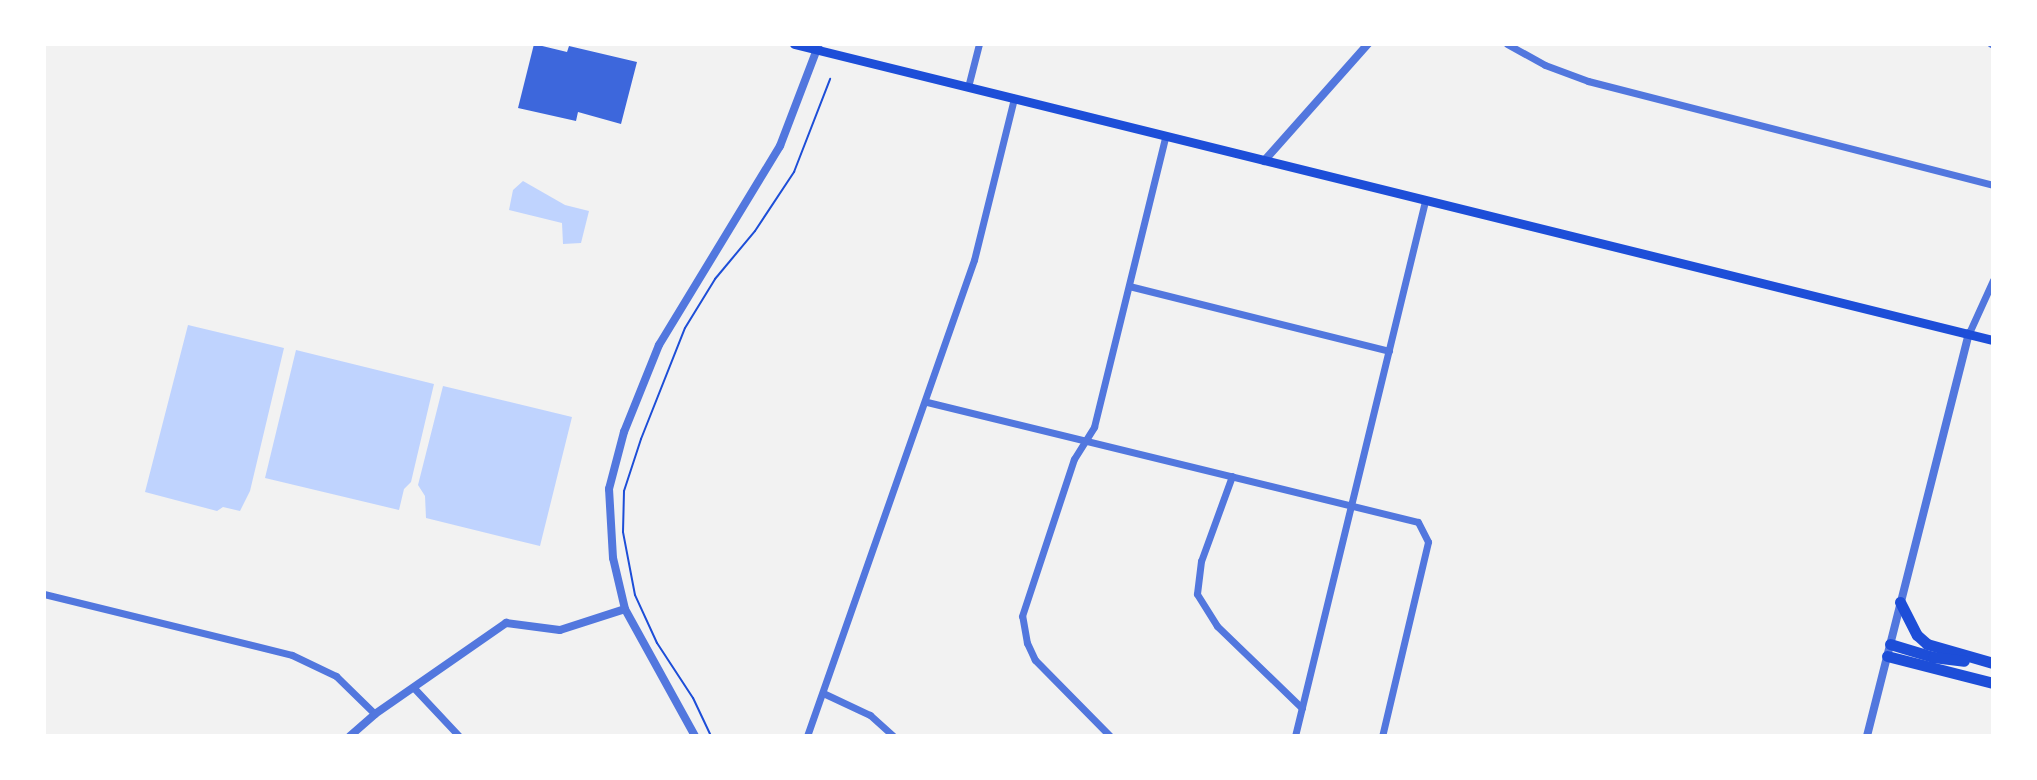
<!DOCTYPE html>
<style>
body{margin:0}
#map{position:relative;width:2037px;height:780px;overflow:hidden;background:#f2f2f2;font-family:Georgia,serif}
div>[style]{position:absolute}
.water>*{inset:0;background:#bfd3fe}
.building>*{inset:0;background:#3d67dc}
.path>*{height:2px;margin:-1px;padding:0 1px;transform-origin:1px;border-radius:1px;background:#1d4ed8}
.minor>*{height:7px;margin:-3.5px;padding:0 3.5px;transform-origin:3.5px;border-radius:3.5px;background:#5277de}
.tertiary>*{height:8px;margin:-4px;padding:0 4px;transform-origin:4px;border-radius:4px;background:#5277de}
.secondary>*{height:9px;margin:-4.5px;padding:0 4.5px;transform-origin:4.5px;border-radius:4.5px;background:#1d4ed8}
.trunk>*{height:11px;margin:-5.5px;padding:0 5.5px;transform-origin:5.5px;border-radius:5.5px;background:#1d4ed8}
span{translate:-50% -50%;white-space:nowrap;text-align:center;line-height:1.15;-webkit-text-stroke:8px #fff;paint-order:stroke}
.frame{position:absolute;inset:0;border:46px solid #fff;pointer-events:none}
</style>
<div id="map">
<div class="water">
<i style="clip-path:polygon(523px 181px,565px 205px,589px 211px,581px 243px,563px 244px,562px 223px,509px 210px,513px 190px)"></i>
<i style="clip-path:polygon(188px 325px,284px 348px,250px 491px,240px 511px,223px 507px,217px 511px,145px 492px)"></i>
<i style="clip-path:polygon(296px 350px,434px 384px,411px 482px,404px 489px,399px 510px,265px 478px)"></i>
<i style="clip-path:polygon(443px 386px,572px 417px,540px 546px,426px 518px,425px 496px,418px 485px)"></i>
</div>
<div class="building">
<i style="clip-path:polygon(534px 44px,567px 52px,569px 46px,637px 62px,621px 124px,578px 112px,576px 121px,518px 108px)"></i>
</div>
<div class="path">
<i style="left:711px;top:736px;width:42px;rotate:-115.3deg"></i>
<i style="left:693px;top:698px;width:66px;rotate:-123.2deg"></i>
<i style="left:657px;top:643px;width:53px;rotate:-114.6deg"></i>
<i style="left:635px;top:595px;width:64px;rotate:-100.8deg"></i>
<i style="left:623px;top:532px;width:41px;rotate:-88.6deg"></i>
<i style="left:624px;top:491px;width:55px;rotate:-71.9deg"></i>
<i style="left:641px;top:439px;width:119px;rotate:-68.4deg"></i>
<i style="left:685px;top:328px;width:57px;rotate:-58.5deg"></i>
<i style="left:715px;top:279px;width:62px;rotate:-50.2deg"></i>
<i style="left:755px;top:231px;width:71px;rotate:-56.5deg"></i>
<i style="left:794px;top:172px;width:100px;rotate:-68.8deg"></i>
</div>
<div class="minor">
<i style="left:1507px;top:44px;width:43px;rotate:28.9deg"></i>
<i style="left:1545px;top:65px;width:46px;rotate:20.4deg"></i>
<i style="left:1588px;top:81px;width:418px;rotate:14.4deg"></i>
<i style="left:1991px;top:44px;width:2px;rotate:27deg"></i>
<i style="left:968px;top:87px;width:44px;rotate:-75.7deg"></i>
<i style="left:1129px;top:286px;width:268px;rotate:14deg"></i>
<i style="left:1969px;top:333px;width:58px;rotate:-65.6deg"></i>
<i style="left:927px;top:402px;width:505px;rotate:13.73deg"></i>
<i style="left:1418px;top:522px;width:22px;rotate:63deg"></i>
<i style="left:1428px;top:542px;width:199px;rotate:103.3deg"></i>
<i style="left:1232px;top:476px;width:90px;rotate:110deg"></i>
<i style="left:1201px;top:561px;width:33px;rotate:97deg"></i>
<i style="left:1197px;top:594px;width:38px;rotate:58deg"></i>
<i style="left:1217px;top:626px;width:118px;rotate:44deg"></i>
<i style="left:44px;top:594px;width:255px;rotate:13.8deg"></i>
<i style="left:292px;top:655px;width:49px;rotate:25.5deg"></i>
<i style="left:336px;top:676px;width:54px;rotate:44.3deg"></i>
<i style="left:413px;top:687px;width:67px;rotate:46.8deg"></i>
<i style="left:823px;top:693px;width:52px;rotate:25.1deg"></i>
<i style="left:870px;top:715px;width:31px;rotate:42deg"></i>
<i style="left:807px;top:736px;width:504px;rotate:-70.67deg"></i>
<i style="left:974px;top:260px;width:167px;rotate:-76.1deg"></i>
<i style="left:1110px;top:736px;width:107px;rotate:-134.6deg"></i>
<i style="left:1035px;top:660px;width:19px;rotate:-115deg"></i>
<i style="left:1027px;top:643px;width:27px;rotate:-100deg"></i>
<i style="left:1022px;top:616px;width:165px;rotate:-71.7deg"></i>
<i style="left:1074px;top:459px;width:38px;rotate:-58deg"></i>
<i style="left:1094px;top:427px;width:299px;rotate:-76.2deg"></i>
<i style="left:1295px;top:736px;width:551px;rotate:-76.34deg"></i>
</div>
<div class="tertiary">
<i style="left:1264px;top:161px;width:157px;rotate:-48.4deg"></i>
<i style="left:350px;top:736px;width:33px;rotate:-41deg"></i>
<i style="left:375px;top:714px;width:160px;rotate:-34.8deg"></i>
<i style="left:506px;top:623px;width:54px;rotate:7.4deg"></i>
<i style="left:560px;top:630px;width:68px;rotate:-17.9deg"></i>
<i style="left:695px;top:736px;width:145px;rotate:-118.9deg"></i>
<i style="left:625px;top:609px;width:52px;rotate:-103.2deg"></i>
<i style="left:613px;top:558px;width:69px;rotate:-93.3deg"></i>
<i style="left:609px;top:489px;width:59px;rotate:-75.3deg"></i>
<i style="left:624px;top:432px;width:94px;rotate:-68.1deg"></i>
<i style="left:659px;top:345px;width:233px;rotate:-58.7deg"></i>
<i style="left:780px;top:146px;width:109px;rotate:-69.1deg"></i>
<i style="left:1867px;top:736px;width:416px;rotate:-75.8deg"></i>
</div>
<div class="secondary">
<i style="left:794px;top:44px;width:1235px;rotate:13.87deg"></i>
</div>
<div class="trunk">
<i style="left:1900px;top:602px;width:37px;rotate:63deg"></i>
<i style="left:1917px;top:635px;width:13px;rotate:42deg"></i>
<i style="left:1927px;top:644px;width:69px;rotate:16.1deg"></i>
<i style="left:1890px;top:644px;width:45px;rotate:16.8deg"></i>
<i style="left:1933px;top:657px;width:31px;rotate:7deg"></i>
<i style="left:1887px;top:656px;width:109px;rotate:14.3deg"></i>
</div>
<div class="frame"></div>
</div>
